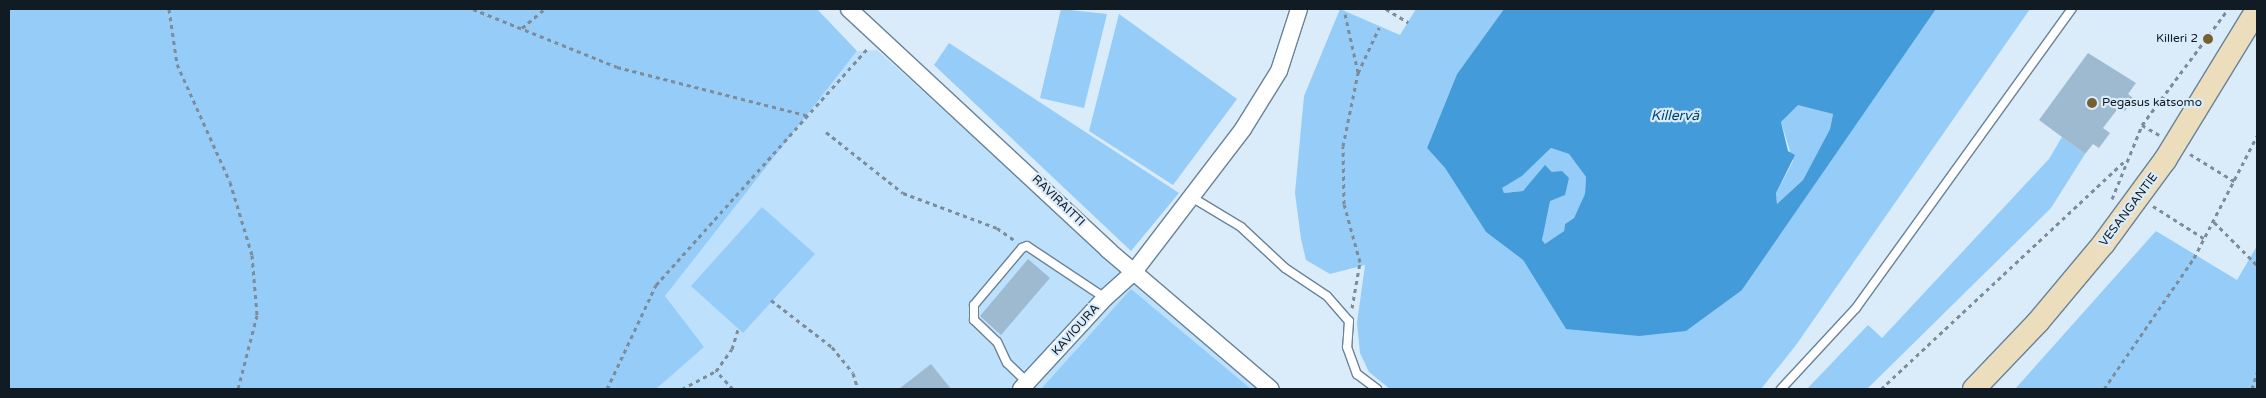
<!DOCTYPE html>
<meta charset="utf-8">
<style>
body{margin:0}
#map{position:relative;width:2266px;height:398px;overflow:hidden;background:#daebfa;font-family:"Varela Round",sans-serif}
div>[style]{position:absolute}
.built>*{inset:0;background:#bde1fd}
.green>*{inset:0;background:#95cdf8}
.water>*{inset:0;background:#449bd9}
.building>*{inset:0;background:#9ebad1}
.path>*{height:3px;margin-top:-1.5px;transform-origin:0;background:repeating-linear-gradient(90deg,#7e8b98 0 4px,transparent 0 8px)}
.roads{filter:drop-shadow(1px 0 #698399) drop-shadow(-1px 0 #698399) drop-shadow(0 1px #698399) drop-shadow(0 -1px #698399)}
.lane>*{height:8px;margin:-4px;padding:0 4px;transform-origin:4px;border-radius:4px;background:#fff}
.street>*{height:16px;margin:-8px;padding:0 8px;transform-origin:8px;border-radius:8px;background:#fff}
.secondary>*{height:22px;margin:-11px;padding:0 11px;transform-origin:11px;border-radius:11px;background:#ecdebc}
.dots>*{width:14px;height:14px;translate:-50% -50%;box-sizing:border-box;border:2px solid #daebfa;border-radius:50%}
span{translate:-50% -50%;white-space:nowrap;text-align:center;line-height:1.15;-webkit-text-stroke:4.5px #daebfa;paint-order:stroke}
.poi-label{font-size:12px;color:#111b24}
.right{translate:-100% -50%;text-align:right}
.left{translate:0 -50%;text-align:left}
.street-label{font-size:12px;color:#111b24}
.water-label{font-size:14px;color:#004770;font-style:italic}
.frame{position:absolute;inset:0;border:10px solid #111b24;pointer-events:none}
</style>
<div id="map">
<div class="built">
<i style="clip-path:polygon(877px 50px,1147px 293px,1258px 389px,656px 389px,703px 347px,664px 296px,857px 51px)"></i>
</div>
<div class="green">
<i style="clip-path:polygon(9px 9px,817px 9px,857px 51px,665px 296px,704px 347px,656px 389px,9px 389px)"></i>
<i style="clip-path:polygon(1061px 9px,1107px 14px,1084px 108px,1040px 98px)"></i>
<i style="clip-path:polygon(1340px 9px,1400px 35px,1416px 9px,1504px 9px,1457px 74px,1427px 148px,1445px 168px,1486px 232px,1523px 260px,1566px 329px,1742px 290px,1936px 9px,2030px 9px,1796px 345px,1761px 389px,1390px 389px,1369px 372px,1360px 353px,1357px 323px,1365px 265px,1330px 274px,1306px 260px,1301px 239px,1295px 193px,1304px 96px)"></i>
<i style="clip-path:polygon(1119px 14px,1237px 99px,1173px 185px,1089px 131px)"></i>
<i style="clip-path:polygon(949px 43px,1179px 193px,1131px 251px,934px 65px)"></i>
<i style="clip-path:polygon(1798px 104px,1833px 114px,1830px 129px,1803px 180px,1777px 204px,1776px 193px,1793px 161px,1781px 122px)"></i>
<i style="clip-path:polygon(2062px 137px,2085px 154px,2051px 208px,1867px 389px,1807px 389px,1868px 325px,1882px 338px,2049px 159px)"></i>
<i style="clip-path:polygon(1551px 148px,1569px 154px,1586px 177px,1585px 195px,1574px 218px,1565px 224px,1564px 231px,1545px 245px,1542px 240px,1552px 172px,1545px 166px,1523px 191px,1504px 193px,1501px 188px,1522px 176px)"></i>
<i style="clip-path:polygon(762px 207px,815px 254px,743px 333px,691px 286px)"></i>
<i style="clip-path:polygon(2156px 231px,2237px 280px,2257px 246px,2257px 389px,2015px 389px)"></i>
<i style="clip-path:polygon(1131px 289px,1251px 389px,1041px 389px)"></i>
</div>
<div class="water">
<i style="clip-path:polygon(evenodd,1504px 9px,1936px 9px,1742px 290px,1686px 331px,1639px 336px,1566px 329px,1523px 260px,1486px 232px,1445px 168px,1427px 148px,1457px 74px,1504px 9px,1798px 105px,1833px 114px,1830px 129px,1803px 180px,1777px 204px,1776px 193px,1795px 155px,1788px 151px,1781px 122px,1798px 105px,1504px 9px,1551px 148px,1569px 154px,1586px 177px,1585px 194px,1574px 218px,1565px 224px,1564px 231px,1545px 244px,1542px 240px,1550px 201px,1565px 195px,1569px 178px,1562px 171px,1552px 172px,1545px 165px,1523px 191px,1504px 193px,1502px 188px,1522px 176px,1551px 148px)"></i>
</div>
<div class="building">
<i style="clip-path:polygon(2088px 53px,2136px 83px,2128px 94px,2134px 99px,2125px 111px,2119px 107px,2103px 128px,2110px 133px,2099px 148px,2093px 144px,2085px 154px,2039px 120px)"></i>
<i style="clip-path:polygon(1028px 259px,1050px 278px,1001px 335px,980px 316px)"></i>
<i style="clip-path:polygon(931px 364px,951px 389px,899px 389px)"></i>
</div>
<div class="path">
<i style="left:169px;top:9px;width:56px;rotate:81.7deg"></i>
<i style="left:177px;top:64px;width:129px;rotate:65.8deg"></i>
<i style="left:230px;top:182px;width:76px;rotate:73.2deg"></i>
<i style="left:252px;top:255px;width:60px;rotate:85.2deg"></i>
<i style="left:257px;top:315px;width:76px;rotate:104.4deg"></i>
<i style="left:473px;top:9px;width:155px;rotate:21.9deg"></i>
<i style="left:617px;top:67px;width:198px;rotate:14.3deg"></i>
<i style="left:1386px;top:9px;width:26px;rotate:31deg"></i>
<i style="left:1345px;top:14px;width:59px;rotate:77.4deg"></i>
<i style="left:522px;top:28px;width:30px;rotate:-40deg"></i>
<i style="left:2142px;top:125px;width:20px;rotate:30deg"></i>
<i style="left:826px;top:132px;width:98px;rotate:38.4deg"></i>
<i style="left:903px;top:193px;width:100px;rotate:20.4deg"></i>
<i style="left:997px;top:228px;width:21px;rotate:35deg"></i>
<i style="left:2190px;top:154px;width:52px;rotate:31.5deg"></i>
<i style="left:2112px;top:199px;width:80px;rotate:-67.9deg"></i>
<i style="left:2142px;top:125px;width:144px;rotate:-53.4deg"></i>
<i style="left:2153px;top:206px;width:62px;rotate:32.4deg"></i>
<i style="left:2214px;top:222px;width:61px;rotate:45deg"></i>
<i style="left:771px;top:300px;width:77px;rotate:37.6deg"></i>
<i style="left:832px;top:347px;width:33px;rotate:51deg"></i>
<i style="left:853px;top:373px;width:17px;rotate:73deg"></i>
<i style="left:1352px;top:308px;width:47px;rotate:-80.1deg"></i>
<i style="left:1360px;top:262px;width:60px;rotate:-105.4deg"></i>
<i style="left:1344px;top:204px;width:58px;rotate:-91deg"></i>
<i style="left:1343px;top:146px;width:75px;rotate:-78.4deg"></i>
<i style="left:1358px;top:73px;width:50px;rotate:-65deg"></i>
<i style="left:607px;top:389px;width:115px;rotate:-64.8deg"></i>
<i style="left:656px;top:285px;width:319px;rotate:-48.2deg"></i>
<i style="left:682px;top:389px;width:38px;rotate:-28deg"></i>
<i style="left:733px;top:389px;width:25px;rotate:-133deg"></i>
<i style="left:716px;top:371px;width:27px;rotate:-54deg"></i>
<i style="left:732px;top:349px;width:21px;rotate:-73deg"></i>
<i style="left:1881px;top:389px;width:335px;rotate:-43.1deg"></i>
<i style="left:2104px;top:389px;width:159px;rotate:-55.5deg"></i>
<i style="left:2194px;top:258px;width:137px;rotate:-62.7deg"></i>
<i style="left:2252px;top:389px;width:17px;rotate:-73deg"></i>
</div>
<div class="roads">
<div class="lane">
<i style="left:1193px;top:198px;width:56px;rotate:31.1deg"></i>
<i style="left:1241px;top:227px;width:60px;rotate:43deg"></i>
<i style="left:1285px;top:268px;width:50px;rotate:33.7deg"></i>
<i style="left:1327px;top:296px;width:33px;rotate:49deg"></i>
<i style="left:1349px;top:321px;width:26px;rotate:94deg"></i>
<i style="left:1347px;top:347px;width:29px;rotate:70deg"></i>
<i style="left:1357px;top:374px;width:25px;rotate:37deg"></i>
<i style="left:1028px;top:383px;width:29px;rotate:-136deg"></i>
<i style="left:1007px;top:363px;width:23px;rotate:-115deg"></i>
<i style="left:997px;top:342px;width:32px;rotate:-136deg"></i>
<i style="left:974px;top:320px;width:15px;rotate:-90deg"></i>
<i style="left:974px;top:305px;width:75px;rotate:-49.9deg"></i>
<i style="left:1022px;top:248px;width:5px;rotate:-22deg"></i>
<i style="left:1027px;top:246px;width:94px;rotate:33.7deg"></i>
<i style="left:1781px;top:389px;width:110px;rotate:-47.2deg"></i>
<i style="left:1856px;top:308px;width:369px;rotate:-54.2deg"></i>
</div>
<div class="street">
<i style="left:849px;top:9px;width:354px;rotate:42.9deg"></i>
<i style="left:1108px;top:250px;width:214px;rotate:40.5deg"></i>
<i style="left:1021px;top:389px;width:124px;rotate:-47.3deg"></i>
<i style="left:1105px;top:298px;width:38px;rotate:-42deg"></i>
<i style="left:1133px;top:273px;width:181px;rotate:-52.6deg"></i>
<i style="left:1243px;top:129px;width:68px;rotate:-58.2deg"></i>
<i style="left:1279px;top:71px;width:65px;rotate:-72.1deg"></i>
</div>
<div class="secondary">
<i style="left:1974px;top:389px;width:93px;rotate:-46.3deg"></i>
<i style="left:2038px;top:322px;width:103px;rotate:-50.1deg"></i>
<i style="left:2104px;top:243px;width:103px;rotate:-53.7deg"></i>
<i style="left:2165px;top:160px;width:176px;rotate:-58.5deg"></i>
</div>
</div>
<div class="dots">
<i style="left:2208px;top:39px;background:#76602f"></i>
<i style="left:2092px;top:103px;background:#76602f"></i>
</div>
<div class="poi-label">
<span class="right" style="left:2198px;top:39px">Killeri 2</span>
<span class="left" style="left:2102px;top:103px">Pegasus katsomo</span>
</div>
<div class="street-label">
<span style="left:1058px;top:201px;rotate:44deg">RAVIRAITTI</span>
<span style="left:2129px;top:210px;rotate:-53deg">VESANGANTIE</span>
<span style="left:1076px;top:330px;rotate:-48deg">KAVIOURA</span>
</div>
<div class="water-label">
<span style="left:1675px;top:116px">Killervä</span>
</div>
<div class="frame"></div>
</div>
